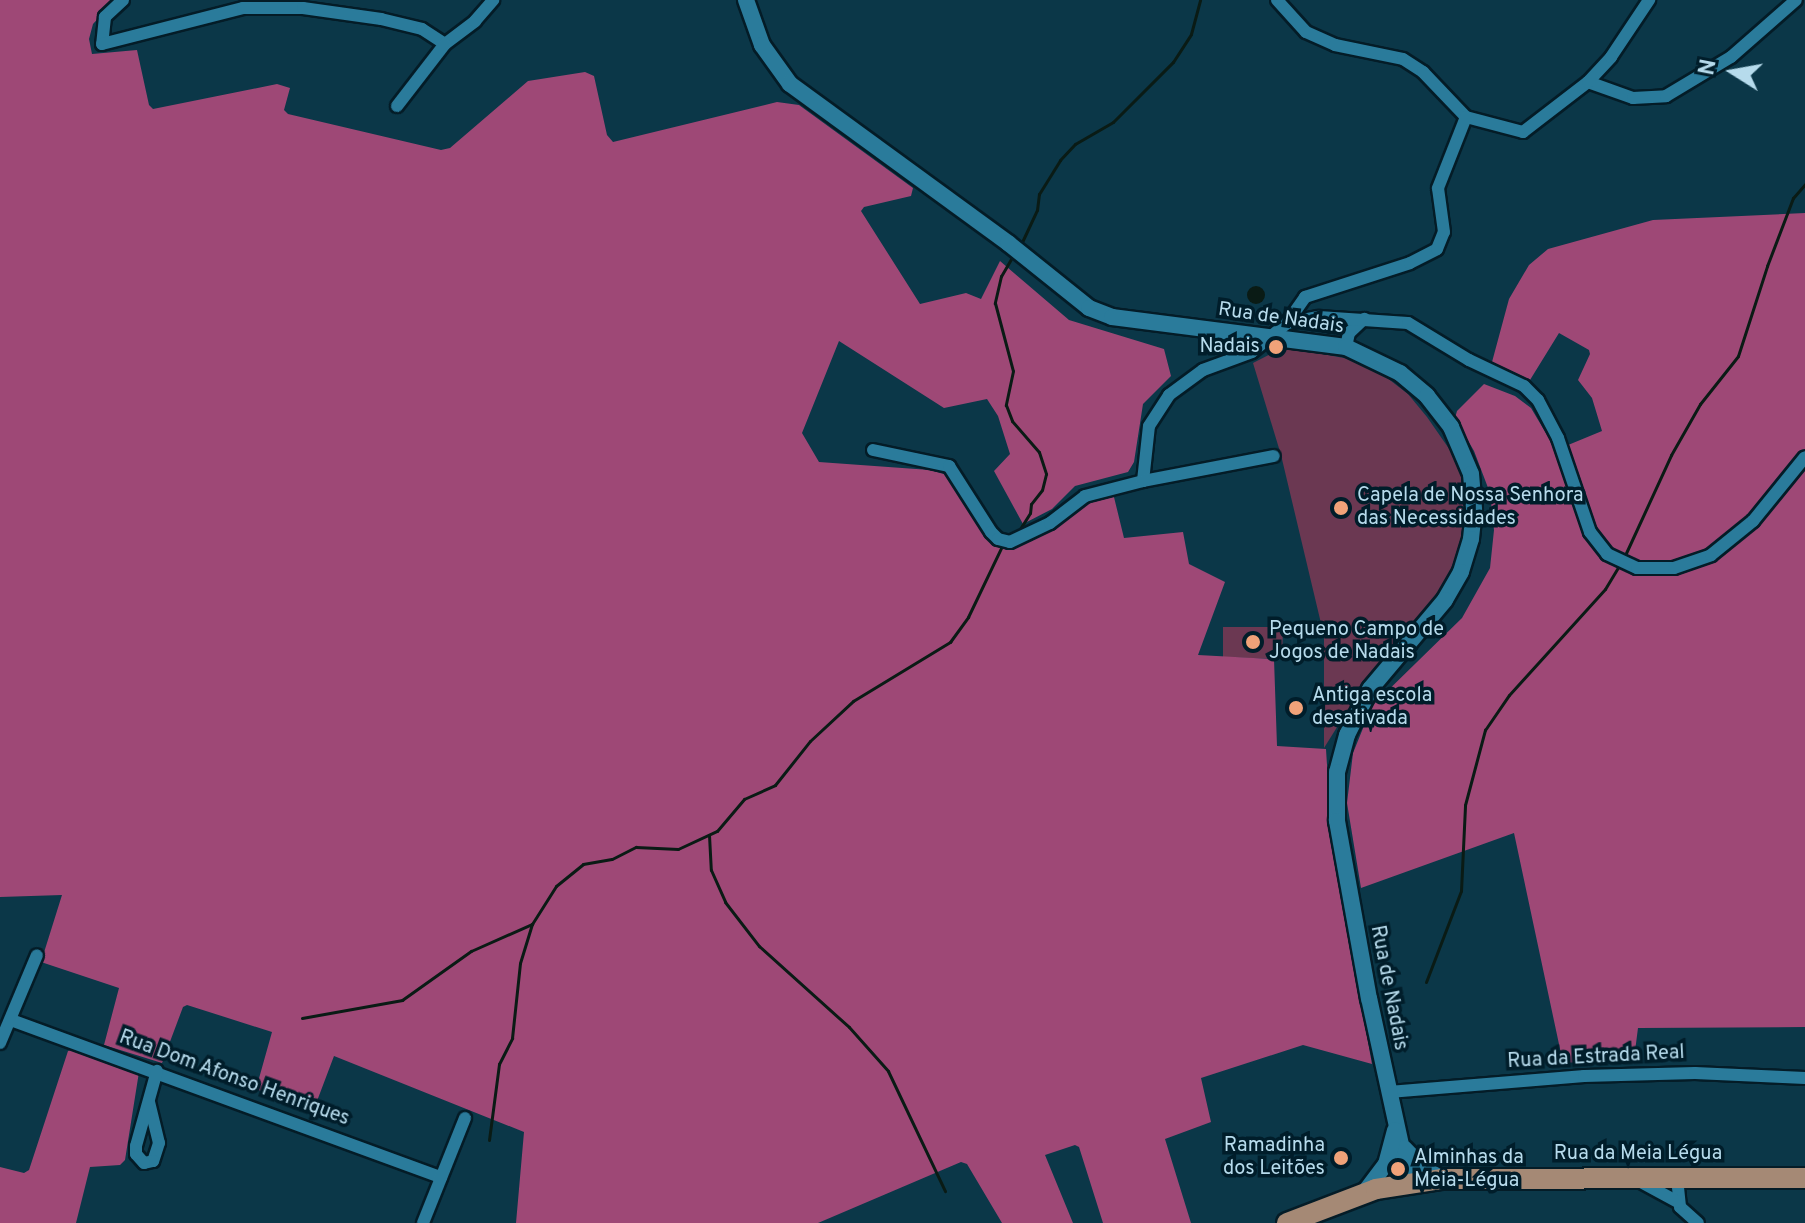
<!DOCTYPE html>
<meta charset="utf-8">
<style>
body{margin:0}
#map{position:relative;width:1805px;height:1223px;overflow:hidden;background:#0b3748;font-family:Overpass,sans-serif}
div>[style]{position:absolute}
.green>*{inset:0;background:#6b3852}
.forest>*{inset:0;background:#9e4876}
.water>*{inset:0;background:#0a1b15}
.round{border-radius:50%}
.stream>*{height:3px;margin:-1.5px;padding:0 1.5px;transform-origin:1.5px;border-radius:1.5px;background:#0a1b15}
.roads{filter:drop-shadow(2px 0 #041c27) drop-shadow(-2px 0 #041c27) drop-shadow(0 2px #041c27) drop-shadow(0 -2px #041c27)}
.minor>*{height:12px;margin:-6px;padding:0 6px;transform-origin:6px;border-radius:6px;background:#2a7b9b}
.tertiary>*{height:16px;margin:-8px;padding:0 8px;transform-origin:8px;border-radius:8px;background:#2a7b9b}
.primary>*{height:20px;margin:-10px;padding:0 10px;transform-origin:10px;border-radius:10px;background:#a58975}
.dots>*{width:22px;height:22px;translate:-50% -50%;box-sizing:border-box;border:4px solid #001d2a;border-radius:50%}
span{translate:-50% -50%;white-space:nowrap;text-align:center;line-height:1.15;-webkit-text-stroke:7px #001d2a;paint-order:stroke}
.street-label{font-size:20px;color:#b6dbec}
.poi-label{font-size:20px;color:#b6dbec}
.right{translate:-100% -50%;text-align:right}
.left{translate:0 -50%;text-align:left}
.north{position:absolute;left:1693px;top:32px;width:80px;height:80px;-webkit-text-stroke:6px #001d2a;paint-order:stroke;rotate:281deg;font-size:22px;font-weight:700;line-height:32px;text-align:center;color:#b6dbec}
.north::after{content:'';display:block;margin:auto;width:28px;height:36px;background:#b6dbec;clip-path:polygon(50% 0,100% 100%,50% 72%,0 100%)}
</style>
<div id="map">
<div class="green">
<i style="clip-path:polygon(1284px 347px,1355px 360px,1382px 374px,1408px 394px,1427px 417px,1452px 453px,1461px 475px,1464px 513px,1461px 552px,1445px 584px,1413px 629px,1364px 684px,1324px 748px,1324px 636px,1281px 455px,1253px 363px)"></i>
<i style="clip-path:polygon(1223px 627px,1283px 627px,1282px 659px,1223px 657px)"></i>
</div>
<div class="forest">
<i style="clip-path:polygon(0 0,115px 0,93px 24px,89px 39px,92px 54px,137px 50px,149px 105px,153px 109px,277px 84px,290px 88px,284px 110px,288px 114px,441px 150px,450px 148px,528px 81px,585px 72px,594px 76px,607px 135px,613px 142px,777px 102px,799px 105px,913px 188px,911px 196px,864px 207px,861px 211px,920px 304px,966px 293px,981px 299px,1000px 261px,1069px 320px,1164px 349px,1171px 376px,1143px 404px,1134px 462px,1128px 472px,1075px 486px,1052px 509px,1023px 524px,994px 471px,1010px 454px,998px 416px,987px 399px,944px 408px,839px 341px,802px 433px,819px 462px,930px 470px,947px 475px,992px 542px,999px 547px,1032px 541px,1084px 499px,1113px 493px,1124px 538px,1183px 532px,1189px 564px,1225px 582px,1198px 655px,1274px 659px,1277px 746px,1326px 749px,1332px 844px,1372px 1064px,1303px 1045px,1201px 1078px,1211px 1122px,1165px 1139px,1191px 1223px,1103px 1223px,1079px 1147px,1075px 1145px,1045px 1155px,1073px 1223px,1002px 1223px,967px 1164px,961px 1162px,818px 1223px,516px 1223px,524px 1132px,334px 1056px,314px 1109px,309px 1110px,256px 1089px,272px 1032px,187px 1005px,183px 1007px,162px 1063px,104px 1045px,119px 988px,41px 962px,62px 895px,0 897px)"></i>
<i style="clip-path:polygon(1805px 213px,1805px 1027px,1638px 1028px,1634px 1059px,1563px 1063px,1514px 833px,1361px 888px,1347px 803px,1353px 753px,1372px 706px,1462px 618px,1490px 568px,1494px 530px,1490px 493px,1474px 451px,1455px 418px,1457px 411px,1484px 384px,1515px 396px,1531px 408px,1556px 450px,1602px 431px,1592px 398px,1578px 380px,1590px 354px,1589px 350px,1559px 333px,1530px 380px,1492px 362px,1509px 299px,1529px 265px,1548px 249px,1653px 220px)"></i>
<i style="clip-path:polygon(73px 1049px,139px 1072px,125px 1160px,120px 1165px,90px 1167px,76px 1223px,0 1223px,0 1167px,24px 1173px,29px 1170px,68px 1051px)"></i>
</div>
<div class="water">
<i class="round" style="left:1247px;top:286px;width:18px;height:18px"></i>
</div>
<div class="stream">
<i style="left:1022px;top:242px;width:35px;rotate:-65deg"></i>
<i style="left:1037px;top:210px;width:16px;rotate:-83deg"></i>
<i style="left:1039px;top:194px;width:40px;rotate:-58deg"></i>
<i style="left:1060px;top:160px;width:22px;rotate:-47deg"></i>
<i style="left:1075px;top:144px;width:44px;rotate:-30.1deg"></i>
<i style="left:1113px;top:122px;width:85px;rotate:-45deg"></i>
<i style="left:1173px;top:62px;width:33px;rotate:-57deg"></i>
<i style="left:1191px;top:34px;width:35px;rotate:-75deg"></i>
<i style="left:1011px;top:259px;width:20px;rotate:120deg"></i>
<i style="left:1001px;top:276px;width:28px;rotate:103deg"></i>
<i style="left:995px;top:303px;width:70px;rotate:75.2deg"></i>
<i style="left:1013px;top:371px;width:35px;rotate:102deg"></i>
<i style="left:1006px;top:405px;width:17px;rotate:69deg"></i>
<i style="left:1012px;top:421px;width:41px;rotate:48.9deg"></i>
<i style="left:1039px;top:452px;width:23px;rotate:72deg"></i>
<i style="left:1046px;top:474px;width:16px;rotate:104deg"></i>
<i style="left:1042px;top:490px;width:18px;rotate:128deg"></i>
<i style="left:1031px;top:504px;width:9px;rotate:96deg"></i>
<i style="left:1030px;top:513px;width:22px;rotate:122deg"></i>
<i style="left:1626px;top:553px;width:108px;rotate:-65.3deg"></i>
<i style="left:1671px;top:455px;width:59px;rotate:-60.4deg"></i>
<i style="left:1700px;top:404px;width:61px;rotate:-51.6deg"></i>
<i style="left:1738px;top:356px;width:95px;rotate:-72.1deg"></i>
<i style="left:1767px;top:266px;width:73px;rotate:-69.1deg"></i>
<i style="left:1793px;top:198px;width:18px;rotate:-49deg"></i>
<i style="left:709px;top:835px;width:35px;rotate:87deg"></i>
<i style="left:711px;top:870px;width:35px;rotate:66deg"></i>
<i style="left:725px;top:902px;width:56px;rotate:52.3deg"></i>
<i style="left:759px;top:946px;width:121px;rotate:42deg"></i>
<i style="left:849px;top:1027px;width:59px;rotate:48.4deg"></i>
<i style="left:888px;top:1071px;width:133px;rotate:64.6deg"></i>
<i style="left:1426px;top:982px;width:97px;rotate:-69deg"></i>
<i style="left:1461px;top:891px;width:86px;rotate:-87.3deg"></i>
<i style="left:1465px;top:805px;width:78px;rotate:-75.1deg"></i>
<i style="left:1485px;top:730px;width:42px;rotate:-55.6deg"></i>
<i style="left:1509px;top:695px;width:143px;rotate:-47.8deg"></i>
<i style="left:1605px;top:589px;width:26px;rotate:-59deg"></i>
<i style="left:302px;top:1018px;width:102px;rotate:-10.2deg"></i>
<i style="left:402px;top:1000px;width:85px;rotate:-35.4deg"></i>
<i style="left:471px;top:951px;width:67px;rotate:-23.9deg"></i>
<i style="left:489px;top:1140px;width:77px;rotate:-82.5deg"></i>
<i style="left:499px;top:1064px;width:29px;rotate:-63deg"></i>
<i style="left:512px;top:1038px;width:75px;rotate:-83.9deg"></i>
<i style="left:520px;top:963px;width:41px;rotate:-72.9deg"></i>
<i style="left:532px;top:924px;width:45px;rotate:-57.7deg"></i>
<i style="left:556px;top:886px;width:35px;rotate:-39deg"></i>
<i style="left:583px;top:864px;width:29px;rotate:-10deg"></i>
<i style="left:612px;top:859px;width:27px;rotate:-27deg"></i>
<i style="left:636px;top:847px;width:42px;rotate:2.7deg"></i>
<i style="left:678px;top:849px;width:43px;rotate:-24.8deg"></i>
<i style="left:717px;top:831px;width:42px;rotate:-49.8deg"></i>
<i style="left:744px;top:799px;width:34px;rotate:-24deg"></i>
<i style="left:775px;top:785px;width:56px;rotate:-51.5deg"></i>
<i style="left:810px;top:741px;width:59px;rotate:-42.9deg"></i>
<i style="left:853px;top:701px;width:114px;rotate:-31.3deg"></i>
<i style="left:950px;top:642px;width:31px;rotate:-54deg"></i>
<i style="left:968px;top:617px;width:81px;rotate:-64.4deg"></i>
</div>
<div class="roads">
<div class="minor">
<i style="left:123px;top:0;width:25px;rotate:137deg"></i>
<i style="left:105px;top:17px;width:27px;rotate:96deg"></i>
<i style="left:102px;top:44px;width:146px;rotate:-14.3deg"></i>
<i style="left:243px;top:8px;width:60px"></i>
<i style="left:303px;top:8px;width:79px;rotate:8deg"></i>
<i style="left:381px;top:19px;width:42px;rotate:13.7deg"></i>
<i style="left:422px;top:29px;width:27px;rotate:33deg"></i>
<i style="left:445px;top:44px;width:38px;rotate:-37deg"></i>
<i style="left:475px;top:21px;width:28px;rotate:-49deg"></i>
<i style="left:1277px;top:0;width:43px;rotate:47.8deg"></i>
<i style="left:1306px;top:32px;width:32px;rotate:24deg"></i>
<i style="left:1335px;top:45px;width:69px;rotate:11.6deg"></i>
<i style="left:1403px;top:59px;width:24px;rotate:33deg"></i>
<i style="left:1423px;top:72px;width:62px;rotate:46.3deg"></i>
<i style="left:1588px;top:82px;width:48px;rotate:19.6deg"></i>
<i style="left:1633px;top:98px;width:33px;rotate:-3deg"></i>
<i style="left:1666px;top:96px;width:76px;rotate:-31deg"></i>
<i style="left:1731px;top:57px;width:86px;rotate:-41.2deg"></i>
<i style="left:397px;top:106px;width:78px;rotate:-52.3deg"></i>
<i style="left:1466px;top:117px;width:59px;rotate:14.7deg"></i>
<i style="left:1523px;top:132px;width:82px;rotate:-37.6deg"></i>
<i style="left:1588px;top:82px;width:34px;rotate:-47deg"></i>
<i style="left:1611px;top:57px;width:69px;rotate:-56.3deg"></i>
<i style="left:1287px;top:323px;width:32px;rotate:-55deg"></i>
<i style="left:1305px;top:297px;width:110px;rotate:-17.9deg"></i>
<i style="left:1410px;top:263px;width:30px;rotate:-27deg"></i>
<i style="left:1437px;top:249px;width:18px;rotate:-68deg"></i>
<i style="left:1444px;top:232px;width:44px;rotate:-97.8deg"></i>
<i style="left:1438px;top:188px;width:76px;rotate:-68.5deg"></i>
<i style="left:1346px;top:347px;width:14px;rotate:-78deg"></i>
<i style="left:1349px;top:333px;width:21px;rotate:-43deg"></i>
<i style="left:873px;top:450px;width:78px;rotate:11.9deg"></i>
<i style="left:949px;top:466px;width:78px;rotate:57.5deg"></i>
<i style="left:991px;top:532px;width:10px;rotate:45deg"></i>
<i style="left:998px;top:539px;width:12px;rotate:14deg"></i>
<i style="left:1010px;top:542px;width:44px;rotate:-25.4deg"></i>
<i style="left:1050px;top:523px;width:44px;rotate:-37.6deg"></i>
<i style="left:1085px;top:496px;width:60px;rotate:-14.5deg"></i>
<i style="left:1143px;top:481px;width:55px;rotate:-83.8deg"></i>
<i style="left:1149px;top:426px;width:37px;rotate:-57deg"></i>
<i style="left:1169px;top:395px;width:42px;rotate:-36.3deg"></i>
<i style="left:1203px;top:370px;width:52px;rotate:-20.2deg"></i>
<i style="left:1252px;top:352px;width:45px;rotate:-39.6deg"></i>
<i style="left:1287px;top:323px;width:33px;rotate:-11deg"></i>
<i style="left:1319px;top:317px;width:89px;rotate:3.9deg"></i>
<i style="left:1408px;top:323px;width:71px;rotate:31.2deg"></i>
<i style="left:1469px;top:360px;width:61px;rotate:25.3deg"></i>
<i style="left:1524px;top:386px;width:20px;rotate:45deg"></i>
<i style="left:1538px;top:400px;width:43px;rotate:62.2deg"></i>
<i style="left:1558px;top:438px;width:99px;rotate:71.2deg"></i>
<i style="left:1590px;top:532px;width:28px;rotate:52deg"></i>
<i style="left:1607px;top:554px;width:33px;rotate:25deg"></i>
<i style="left:1637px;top:568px;width:37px"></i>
<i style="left:1674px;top:568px;width:39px;rotate:-19deg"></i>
<i style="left:1711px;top:555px;width:54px;rotate:-39deg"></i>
<i style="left:1753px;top:521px;width:82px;rotate:-50.9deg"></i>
<i style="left:1143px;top:481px;width:133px;rotate:-10.8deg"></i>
<i style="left:11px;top:1020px;width:458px;rotate:20.1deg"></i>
<i style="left:0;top:1043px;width:95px;rotate:-67.2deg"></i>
<i style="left:1389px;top:1092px;width:196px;rotate:-4.7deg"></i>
<i style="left:1584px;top:1076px;width:111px;rotate:-1.5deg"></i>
<i style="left:1695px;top:1073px;width:110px;rotate:2.6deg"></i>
<i style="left:149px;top:1102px;width:42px;rotate:76.3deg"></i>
<i style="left:159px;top:1143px;width:19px;rotate:108deg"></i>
<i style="left:153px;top:1161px;width:9px;rotate:167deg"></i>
<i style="left:144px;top:1163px;width:12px;rotate:-132deg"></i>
<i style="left:136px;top:1154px;width:8px;rotate:-90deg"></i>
<i style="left:136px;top:1146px;width:78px;rotate:-74.4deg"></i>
<i style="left:1677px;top:1178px;width:29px;rotate:84deg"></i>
<i style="left:1680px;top:1207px;width:24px;rotate:42deg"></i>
<i style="left:1639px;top:1181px;width:44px;rotate:28.3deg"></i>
<i style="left:423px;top:1223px;width:113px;rotate:-68.2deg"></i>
</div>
<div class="tertiary">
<i style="left:746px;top:0;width:48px;rotate:70.4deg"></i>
<i style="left:762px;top:45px;width:48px;rotate:54.3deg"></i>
<i style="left:790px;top:84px;width:270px;rotate:36.1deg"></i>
<i style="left:1008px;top:243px;width:104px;rotate:38.7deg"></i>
<i style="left:1089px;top:308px;width:25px;rotate:21deg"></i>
<i style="left:1112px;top:317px;width:236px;rotate:7.3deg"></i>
<i style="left:1346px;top:347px;width:60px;rotate:25.7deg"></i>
<i style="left:1400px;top:373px;width:35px;rotate:40deg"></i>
<i style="left:1427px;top:396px;width:39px;rotate:52deg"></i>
<i style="left:1451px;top:427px;width:51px;rotate:66.9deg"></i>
<i style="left:1471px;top:474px;width:36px;rotate:85deg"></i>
<i style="left:1474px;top:510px;width:29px;rotate:96deg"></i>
<i style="left:1471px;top:539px;width:34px;rotate:107deg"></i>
<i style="left:1461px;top:572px;width:32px;rotate:120deg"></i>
<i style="left:1445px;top:600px;width:116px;rotate:130.1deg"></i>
<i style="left:1370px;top:689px;width:51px;rotate:116.6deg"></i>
<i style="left:1347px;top:735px;width:38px;rotate:105deg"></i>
<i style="left:1337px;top:772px;width:49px;rotate:90deg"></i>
<i style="left:1337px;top:821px;width:180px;rotate:79.8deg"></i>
<i style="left:1369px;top:998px;width:174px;rotate:77.7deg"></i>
<i style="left:1406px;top:1168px;width:18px;rotate:112deg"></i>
<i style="left:1404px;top:1148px;width:28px;rotate:46deg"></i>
<i style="left:1423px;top:1168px;width:22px;rotate:30deg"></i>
<i style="left:1364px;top:1193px;width:36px;rotate:-53deg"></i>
<i style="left:1386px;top:1164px;width:35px;rotate:-75deg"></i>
</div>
<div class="primary">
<i style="left:1287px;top:1223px;width:95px;rotate:-20.9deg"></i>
<i style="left:1376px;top:1189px;width:67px;rotate:-8.6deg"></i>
<i style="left:1442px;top:1179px;width:363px;rotate:-0.2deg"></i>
</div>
</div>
<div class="dots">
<i style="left:1276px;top:347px;background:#f0a279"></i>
<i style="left:1341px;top:508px;background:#f0a279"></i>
<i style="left:1253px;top:642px;background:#f0a279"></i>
<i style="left:1296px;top:708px;background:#f0a279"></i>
<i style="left:1341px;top:1158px;background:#f0a279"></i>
<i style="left:1398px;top:1169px;background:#f0a279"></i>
</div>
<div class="street-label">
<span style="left:1281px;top:319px;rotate:8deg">Rua de Nadais</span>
<span style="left:1388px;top:988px;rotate:79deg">Rua de Nadais</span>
<span style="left:1596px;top:1058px;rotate:-3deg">Rua da Estrada Real</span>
<span style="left:234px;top:1079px;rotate:20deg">Rua Dom Afonso Henriques</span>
<span style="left:1638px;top:1154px">Rua da Meia Légua</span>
</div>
<div class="poi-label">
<span class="right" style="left:1260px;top:347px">Nadais</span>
<span class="left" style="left:1357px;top:508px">Capela de Nossa Senhora<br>das Necessidades</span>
<span class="left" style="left:1269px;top:642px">Pequeno Campo de<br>Jogos de Nadais</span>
<span class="left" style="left:1312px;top:708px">Antiga escola<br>desativada</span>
<span class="right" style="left:1325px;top:1158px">Ramadinha<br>dos Leitões</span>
<span class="left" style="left:1414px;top:1170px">Alminhas da<br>Meia-Légua</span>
</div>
<div class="north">N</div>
</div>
